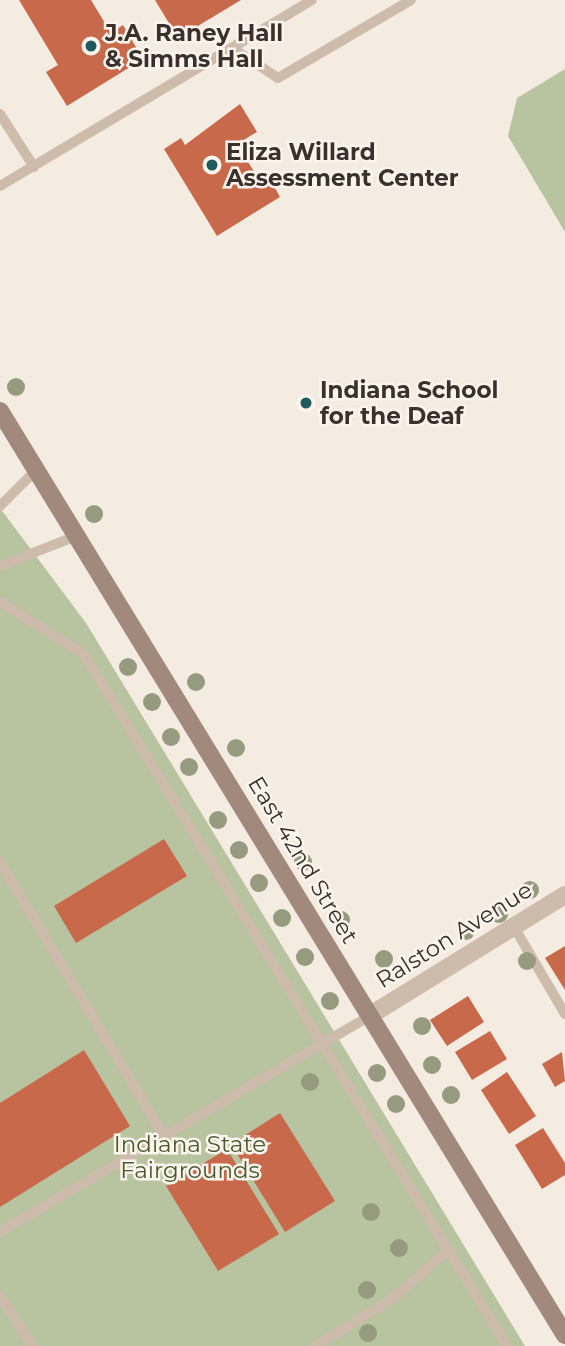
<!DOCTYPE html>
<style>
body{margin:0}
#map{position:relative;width:565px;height:1346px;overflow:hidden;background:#f4ebe1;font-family:Montserrat,sans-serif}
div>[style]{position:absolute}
.green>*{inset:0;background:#b8c4a0}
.building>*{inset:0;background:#c8694b}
.lane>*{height:10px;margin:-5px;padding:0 5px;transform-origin:5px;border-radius:5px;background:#cdbbac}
.street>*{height:18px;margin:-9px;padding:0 9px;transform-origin:9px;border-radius:9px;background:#cdbbac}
.secondary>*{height:18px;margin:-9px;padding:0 9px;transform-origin:9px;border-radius:9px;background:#a18a7d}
.trees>*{width:18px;height:18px;margin:-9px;border-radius:50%;background:#969b7f}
.dots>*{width:19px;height:19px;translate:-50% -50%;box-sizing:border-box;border:4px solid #fbf5ee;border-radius:50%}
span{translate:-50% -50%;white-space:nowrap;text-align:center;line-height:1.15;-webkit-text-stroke:5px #fbf5ee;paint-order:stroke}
.poi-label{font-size:23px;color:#3b302b;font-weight:700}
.left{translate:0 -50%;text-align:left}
.street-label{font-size:23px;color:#3b302b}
.park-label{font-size:23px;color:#4a5a2e}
</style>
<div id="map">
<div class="green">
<i style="clip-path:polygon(565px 69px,565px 232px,508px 136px,517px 98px)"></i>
<i style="clip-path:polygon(0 508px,86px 623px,525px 1346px,0 1346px)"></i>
</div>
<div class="building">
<i style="clip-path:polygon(19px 0,91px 0,111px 33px,123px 25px,143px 59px,67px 106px,46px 72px,58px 65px)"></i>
<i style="clip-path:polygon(155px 0,241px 0,178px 38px)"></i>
<i style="clip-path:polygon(240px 104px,257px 132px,237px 144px,263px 186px,271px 181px,280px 197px,217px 236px,164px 149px,181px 138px,185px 145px)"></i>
<i style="clip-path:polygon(164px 839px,187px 876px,76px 943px,54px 906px)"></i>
<i style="clip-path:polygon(565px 946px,565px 990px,545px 958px)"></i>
<i style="clip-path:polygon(468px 996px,484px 1022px,447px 1046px,430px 1020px)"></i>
<i style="clip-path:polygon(490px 1031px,507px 1059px,472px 1080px,455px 1052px)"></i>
<i style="clip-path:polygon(84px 1050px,130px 1126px,0 1207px,0 1103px)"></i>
<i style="clip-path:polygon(562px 1052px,565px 1081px,555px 1087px,542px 1064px)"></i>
<i style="clip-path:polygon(507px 1072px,536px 1116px,509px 1134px,481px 1090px)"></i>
<i style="clip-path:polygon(280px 1113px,335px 1201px,285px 1232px,231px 1144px)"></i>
<i style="clip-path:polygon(543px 1128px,565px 1163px,565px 1175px,542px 1189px,515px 1145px)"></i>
<i style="clip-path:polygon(227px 1149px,279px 1234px,218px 1271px,166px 1186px)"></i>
</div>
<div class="lane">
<i style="left:232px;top:48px;width:55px;rotate:33.1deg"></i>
<i style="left:278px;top:78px;width:154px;rotate:-30.4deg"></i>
<i style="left:0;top:114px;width:63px;rotate:57.3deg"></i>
<i style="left:0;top:186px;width:363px;rotate:-30.8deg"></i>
<i style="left:0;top:506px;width:51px;rotate:-45deg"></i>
<i style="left:0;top:566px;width:82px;rotate:-21.5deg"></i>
<i style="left:0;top:602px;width:99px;rotate:31.8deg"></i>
<i style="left:84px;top:654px;width:811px;rotate:58.56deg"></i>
<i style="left:0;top:862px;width:317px;rotate:59.1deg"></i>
<i style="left:514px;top:927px;width:101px;rotate:59.6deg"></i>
<i style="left:0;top:1232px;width:428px;rotate:-30.3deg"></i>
<i style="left:0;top:1296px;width:60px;rotate:56.6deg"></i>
<i style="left:316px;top:1346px;width:91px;rotate:-31.9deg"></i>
<i style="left:393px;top:1298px;width:74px;rotate:-40.6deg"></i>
</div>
<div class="street">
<i style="left:369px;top:1016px;width:230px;rotate:-31.7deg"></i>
</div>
<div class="secondary">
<i style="left:0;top:411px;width:1083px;rotate:58.56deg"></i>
</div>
<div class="trees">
<i style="left:16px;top:387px"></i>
<i style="left:94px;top:514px"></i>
<i style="left:128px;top:667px"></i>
<i style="left:196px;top:682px"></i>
<i style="left:152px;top:702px"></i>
<i style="left:171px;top:737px"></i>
<i style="left:236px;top:748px"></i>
<i style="left:189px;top:767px"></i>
<i style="left:218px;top:820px"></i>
<i style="left:239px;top:850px"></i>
<i style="left:303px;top:862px"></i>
<i style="left:259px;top:883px"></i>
<i style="left:530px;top:890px"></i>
<i style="left:499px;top:914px"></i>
<i style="left:282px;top:918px"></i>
<i style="left:341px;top:920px"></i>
<i style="left:466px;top:931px"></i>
<i style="left:305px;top:957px"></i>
<i style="left:384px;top:959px"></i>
<i style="left:527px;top:961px"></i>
<i style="left:330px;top:1001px"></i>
<i style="left:422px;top:1026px"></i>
<i style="left:432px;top:1065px"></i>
<i style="left:377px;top:1073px"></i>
<i style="left:310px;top:1082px"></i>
<i style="left:451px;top:1095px"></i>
<i style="left:396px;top:1104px"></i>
<i style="left:371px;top:1212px"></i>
<i style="left:399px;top:1248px"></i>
<i style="left:367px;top:1290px"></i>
<i style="left:368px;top:1333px"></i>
</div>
<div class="dots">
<i style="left:91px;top:46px;background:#1f5a5e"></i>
<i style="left:212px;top:165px;background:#1f5a5e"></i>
<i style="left:306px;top:403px;background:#1f5a5e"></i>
</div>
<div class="poi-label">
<span class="left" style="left:105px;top:46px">J.A. Raney Hall<br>&amp; Simms Hall</span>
<span class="left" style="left:226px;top:165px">Eliza Willard<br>Assessment Center</span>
<span class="left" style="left:320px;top:403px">Indiana School<br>for the Deaf</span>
</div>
<div class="street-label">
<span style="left:303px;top:860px;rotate:59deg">East 42nd Street</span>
<span style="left:454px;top:935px;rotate:-32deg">Ralston Avenue</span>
</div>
<div class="park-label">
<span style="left:190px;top:1157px">Indiana State<br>Fairgrounds</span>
</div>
</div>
